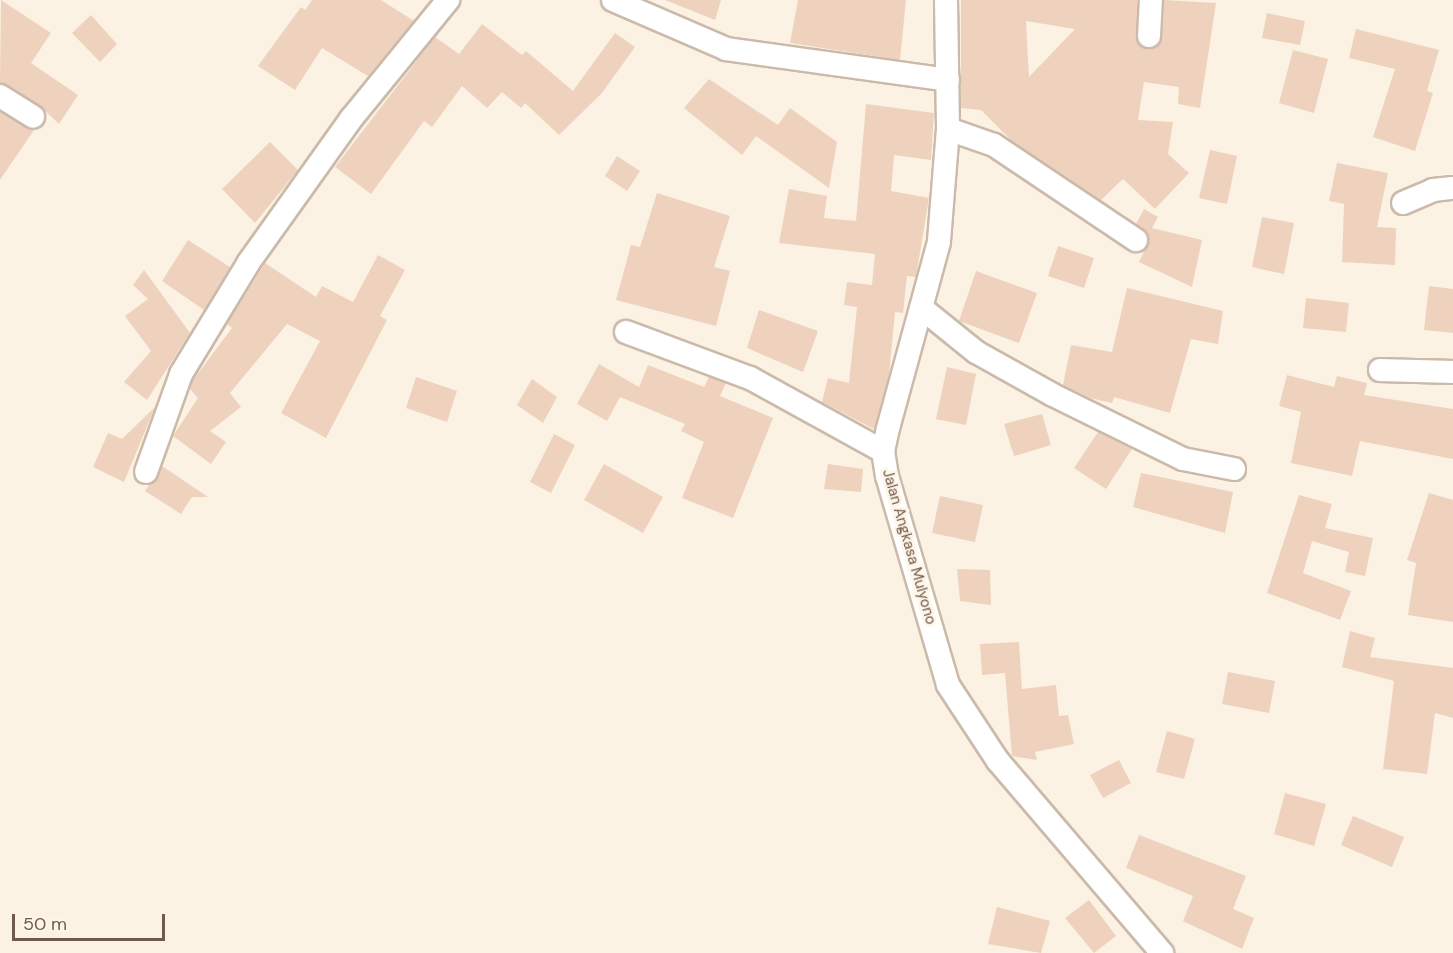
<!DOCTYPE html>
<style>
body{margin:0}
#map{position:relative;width:1453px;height:953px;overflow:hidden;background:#fbf2e3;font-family:"DM Sans",sans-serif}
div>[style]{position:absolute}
.building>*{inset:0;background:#eed2bd}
.roads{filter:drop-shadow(2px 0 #cbbaaa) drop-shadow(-2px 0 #cbbaaa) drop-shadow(0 2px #cbbaaa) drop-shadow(0 -2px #cbbaaa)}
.street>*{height:22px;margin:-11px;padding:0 11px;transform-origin:11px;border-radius:11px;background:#fff}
span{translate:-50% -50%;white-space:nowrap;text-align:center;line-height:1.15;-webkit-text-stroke:6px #fef6e9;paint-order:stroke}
.street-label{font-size:15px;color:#715a4b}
.scale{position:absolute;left:12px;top:914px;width:153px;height:27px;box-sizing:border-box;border:3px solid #715a4b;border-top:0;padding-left:8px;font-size:18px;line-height:21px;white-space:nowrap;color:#715a4b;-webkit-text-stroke:4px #fef6e9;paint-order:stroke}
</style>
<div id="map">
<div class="building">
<i style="clip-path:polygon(1px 0,51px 33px,31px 63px,78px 95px,59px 124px,40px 106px,0 83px)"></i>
<i style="clip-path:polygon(312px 0,381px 0,414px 21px,368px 76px,322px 48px,295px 90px,258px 66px,301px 7px,305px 10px)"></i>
<i style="clip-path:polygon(665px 0,721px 0,715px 20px)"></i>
<i style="clip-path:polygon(798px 0,906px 0,900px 60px,790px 43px)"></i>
<i style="clip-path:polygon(evenodd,961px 0,1137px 0,1137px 42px,1149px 49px,1162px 37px,1164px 0,1216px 3px,1200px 108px,1178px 104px,1179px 87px,1144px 82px,1138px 120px,1173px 122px,1168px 154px,1189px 173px,1155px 209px,1123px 179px,1101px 200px,1012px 141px,981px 110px,961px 108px,961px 0,1026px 21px,1075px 29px,1029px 77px,1026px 21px)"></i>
<i style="clip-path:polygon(1267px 13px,1305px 21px,1300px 45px,1262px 38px)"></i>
<i style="clip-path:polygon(91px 15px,117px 44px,100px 62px,72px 33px)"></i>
<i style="clip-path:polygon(482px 24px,522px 55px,526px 51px,573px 91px,615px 33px,635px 47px,602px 93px,559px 135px,525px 103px,521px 108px,502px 92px,487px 108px,462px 86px,432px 127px,424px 121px,371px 194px,335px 167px,435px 37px,459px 54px)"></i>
<i style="clip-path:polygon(1356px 29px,1439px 50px,1427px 91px,1433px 93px,1415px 151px,1373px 137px,1395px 69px,1349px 58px)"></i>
<i style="clip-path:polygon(1293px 50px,1328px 59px,1314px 113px,1279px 103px)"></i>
<i style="clip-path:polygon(709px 79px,778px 125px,790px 108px,837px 142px,829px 188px,756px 136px,742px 155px,684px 108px)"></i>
<i style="clip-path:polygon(866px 104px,934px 113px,931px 160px,894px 155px,891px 191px,929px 198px,916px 277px,907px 276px,903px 313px,895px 312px,889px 375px,874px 429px,822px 402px,828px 378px,849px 383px,857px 307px,844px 305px,847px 282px,872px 285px,875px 254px,779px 243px,789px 189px,827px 196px,824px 218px,856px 221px)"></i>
<i style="clip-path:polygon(0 112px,34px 130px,0 180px)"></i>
<i style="clip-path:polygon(270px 142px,298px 170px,255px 223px,222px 189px)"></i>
<i style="clip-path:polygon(1210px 150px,1237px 156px,1227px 204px,1199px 198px)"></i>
<i style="clip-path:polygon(617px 156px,640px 171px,627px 191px,605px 176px)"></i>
<i style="clip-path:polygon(1337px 163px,1388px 173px,1377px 227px,1396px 228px,1395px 265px,1342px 262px,1344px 204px,1329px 201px)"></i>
<i style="clip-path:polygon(657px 193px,730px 216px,714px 267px,730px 271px,716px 326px,616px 300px,631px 245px,640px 247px)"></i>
<i style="clip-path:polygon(1144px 209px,1158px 217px,1152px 228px,1202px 240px,1192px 287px,1139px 262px,1149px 241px,1136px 224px)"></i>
<i style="clip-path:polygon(1262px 217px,1294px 223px,1284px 274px,1252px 267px)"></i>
<i style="clip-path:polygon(188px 240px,230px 267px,204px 310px,162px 281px)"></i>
<i style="clip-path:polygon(1058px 246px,1094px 258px,1084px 288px,1048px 276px)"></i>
<i style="clip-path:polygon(378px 255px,405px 270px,380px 316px,387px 320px,326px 438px,281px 413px,320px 341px,287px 324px,230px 393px,241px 407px,210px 431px,226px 442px,211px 464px,173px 436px,198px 398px,190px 389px,193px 380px,232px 328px,227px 324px,265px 263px,316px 297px,322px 286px,353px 302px)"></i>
<i style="clip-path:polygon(144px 270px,190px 333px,147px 400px,124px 382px,151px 351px,125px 316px,148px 299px,133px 285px)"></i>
<i style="clip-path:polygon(976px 271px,1037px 293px,1019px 343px,959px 321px)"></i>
<i style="clip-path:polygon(1429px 286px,1453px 289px,1453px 333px,1424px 330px)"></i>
<i style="clip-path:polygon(1127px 288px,1223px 311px,1218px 344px,1191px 339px,1170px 413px,1114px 397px,1112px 403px,1090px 398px,1063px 385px,1071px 345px,1112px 352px)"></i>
<i style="clip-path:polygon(1306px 298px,1349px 303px,1346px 332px,1303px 328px)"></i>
<i style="clip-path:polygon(759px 310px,818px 331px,803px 372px,747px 348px)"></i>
<i style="clip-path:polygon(599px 364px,639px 387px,648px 365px,704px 387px,709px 377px,726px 383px,720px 396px,773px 418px,733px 518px,682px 498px,704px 442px,681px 431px,685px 424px,620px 397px,607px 421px,577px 404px)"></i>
<i style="clip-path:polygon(947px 367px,976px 374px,966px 425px,936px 419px)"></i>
<i style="clip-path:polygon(1287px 375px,1334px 387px,1337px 376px,1367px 383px,1364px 395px,1453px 409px,1453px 459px,1360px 441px,1352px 476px,1291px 463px,1301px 412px,1279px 406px)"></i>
<i style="clip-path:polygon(416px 377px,457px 391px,447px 422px,406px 408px)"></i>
<i style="clip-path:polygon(532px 379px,557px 397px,543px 423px,517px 405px)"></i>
<i style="clip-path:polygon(155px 407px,124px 482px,93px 467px,108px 433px,122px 439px)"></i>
<i style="clip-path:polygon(1042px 414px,1051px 445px,1014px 456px,1004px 424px)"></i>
<i style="clip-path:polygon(1098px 432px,1132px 449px,1106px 489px,1074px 468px)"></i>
<i style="clip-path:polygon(554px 434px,575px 445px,551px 493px,530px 482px)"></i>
<i style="clip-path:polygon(604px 464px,663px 497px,643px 533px,584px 500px)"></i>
<i style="clip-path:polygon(828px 464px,863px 469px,861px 492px,824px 489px)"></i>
<i style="clip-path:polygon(162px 466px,208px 497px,192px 497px,181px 514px,145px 491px)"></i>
<i style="clip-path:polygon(1141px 473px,1233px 492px,1225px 533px,1133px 507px)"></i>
<i style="clip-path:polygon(1429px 493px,1453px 500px,1453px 622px,1408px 615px,1416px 563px,1407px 560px)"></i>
<i style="clip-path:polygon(1299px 495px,1332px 504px,1325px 528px,1373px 538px,1365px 576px,1345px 572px,1349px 552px,1312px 541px,1303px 573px,1351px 591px,1340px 620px,1267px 593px)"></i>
<i style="clip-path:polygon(940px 496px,983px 505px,975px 542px,932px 533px)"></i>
<i style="clip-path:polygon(957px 569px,990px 570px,991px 605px,960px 601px)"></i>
<i style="clip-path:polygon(1350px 631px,1375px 638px,1370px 657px,1453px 668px,1453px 718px,1435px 713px,1427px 774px,1383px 769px,1394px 681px,1342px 667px)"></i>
<i style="clip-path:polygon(1019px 642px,1022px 689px,1056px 685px,1059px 716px,1068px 715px,1074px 744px,1035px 752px,1037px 760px,1012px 756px,1005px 673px,982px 675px,980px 644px)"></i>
<i style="clip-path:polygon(1228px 672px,1275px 681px,1269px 713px,1222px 704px)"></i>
<i style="clip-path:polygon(1167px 731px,1195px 739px,1184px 779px,1156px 772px)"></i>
<i style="clip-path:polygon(1119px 760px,1131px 783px,1103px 798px,1090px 775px)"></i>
<i style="clip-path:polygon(1285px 793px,1326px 804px,1314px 846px,1274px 834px)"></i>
<i style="clip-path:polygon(1353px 816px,1404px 837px,1392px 867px,1341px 845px)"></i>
<i style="clip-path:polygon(1139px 835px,1246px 876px,1233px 909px,1254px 918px,1242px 949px,1183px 921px,1193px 896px,1126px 868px)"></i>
<i style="clip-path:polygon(1089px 900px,1116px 936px,1094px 953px,1065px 918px)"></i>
<i style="clip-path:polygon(997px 907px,1050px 921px,1041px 953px,988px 944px)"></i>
</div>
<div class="roads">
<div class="street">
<i style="left:613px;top:0;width:123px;rotate:23.4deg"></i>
<i style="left:726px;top:49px;width:224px;rotate:7.9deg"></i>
<i style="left:946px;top:0;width:129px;rotate:89.1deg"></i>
<i style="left:948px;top:129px;width:113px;rotate:94.6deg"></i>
<i style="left:939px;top:242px;width:193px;rotate:105.3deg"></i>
<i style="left:888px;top:428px;width:24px;rotate:102deg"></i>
<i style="left:883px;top:451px;width:25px;rotate:81deg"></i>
<i style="left:887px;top:476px;width:218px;rotate:73.7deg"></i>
<i style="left:948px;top:685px;width:91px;rotate:56.7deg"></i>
<i style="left:998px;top:761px;width:253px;rotate:49.5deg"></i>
<i style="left:1149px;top:36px;width:36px;rotate:-87deg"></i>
<i style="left:0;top:96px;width:39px;rotate:32deg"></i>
<i style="left:948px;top:129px;width:49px;rotate:19.2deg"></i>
<i style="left:994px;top:145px;width:171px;rotate:33.8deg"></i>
<i style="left:1403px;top:203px;width:33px;rotate:-23deg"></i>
<i style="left:1433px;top:190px;width:20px;rotate:-6deg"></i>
<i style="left:924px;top:310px;width:67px;rotate:38.9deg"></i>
<i style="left:976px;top:352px;width:88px;rotate:29.2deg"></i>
<i style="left:1053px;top:395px;width:145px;rotate:26.2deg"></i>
<i style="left:1183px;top:459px;width:52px;rotate:11.1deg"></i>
<i style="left:626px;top:332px;width:132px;rotate:20.4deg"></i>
<i style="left:750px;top:378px;width:152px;rotate:28.8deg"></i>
<i style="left:1380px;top:370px;width:73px;rotate:1.6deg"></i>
<i style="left:146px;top:472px;width:104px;rotate:-70.3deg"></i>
<i style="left:181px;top:374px;width:131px;rotate:-58.7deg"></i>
<i style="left:249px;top:262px;width:176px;rotate:-54.5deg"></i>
<i style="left:351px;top:119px;width:154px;rotate:-50.8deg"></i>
</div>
</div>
<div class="street-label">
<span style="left:909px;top:547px;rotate:74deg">Jalan Angkasa Mulyono</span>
</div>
<div class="scale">50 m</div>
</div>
